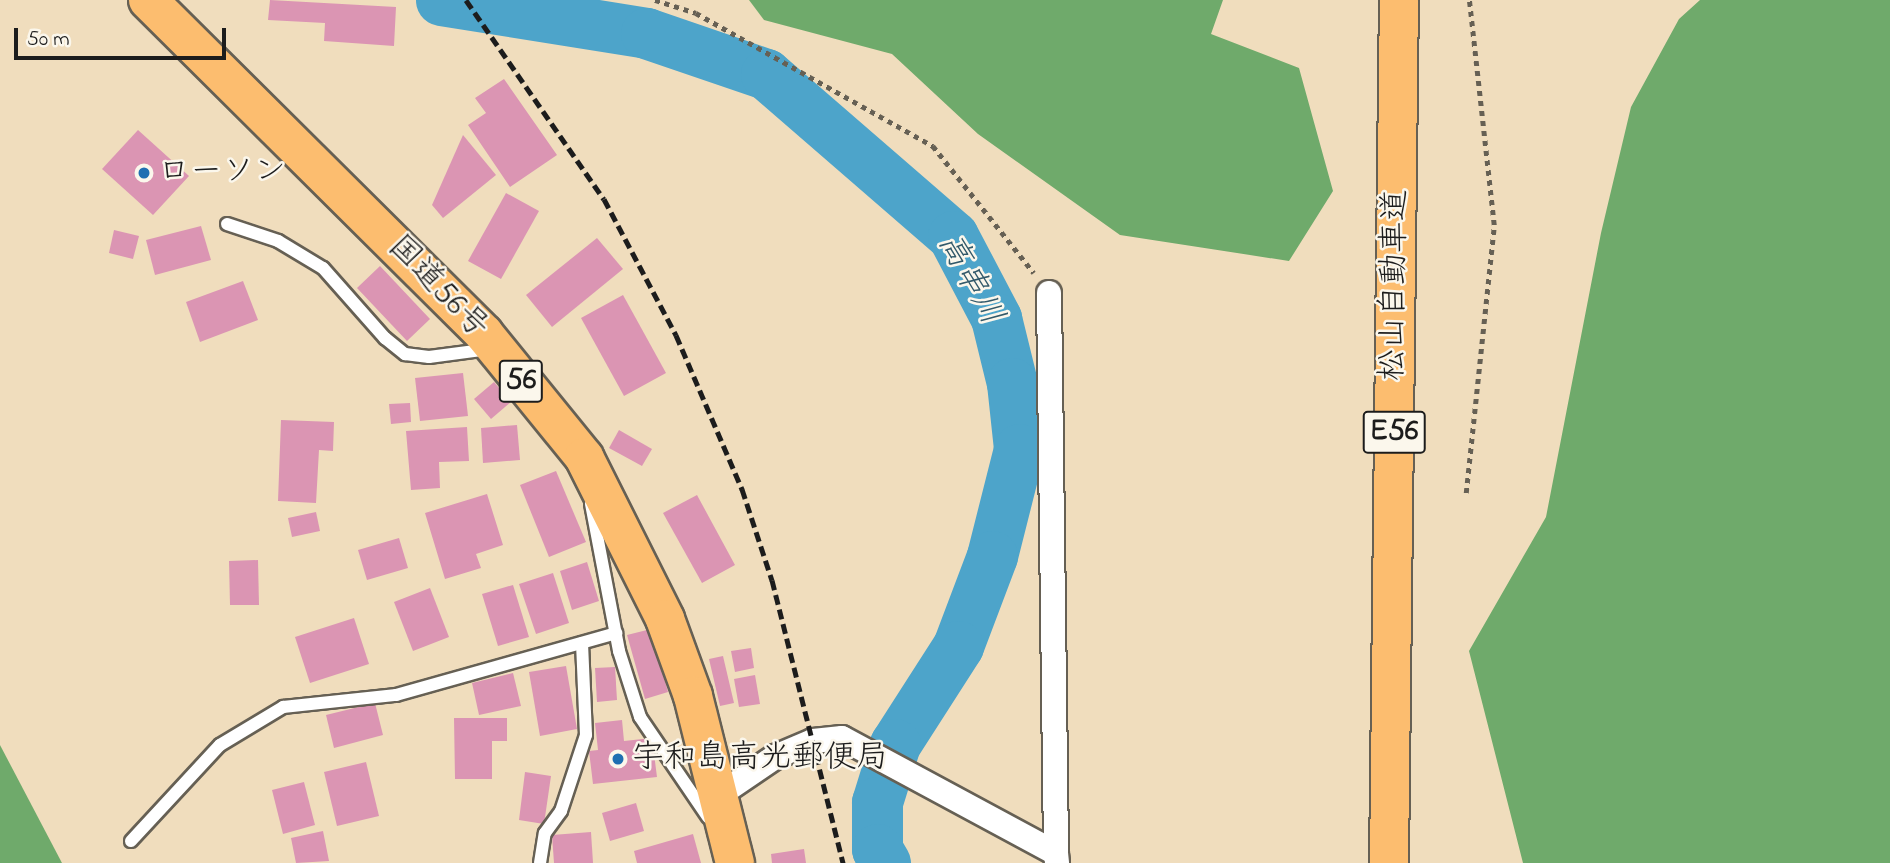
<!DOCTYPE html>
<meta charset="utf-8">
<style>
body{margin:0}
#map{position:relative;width:1890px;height:863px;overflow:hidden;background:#f0ddbd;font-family:"Indie Flower","Klee One",sans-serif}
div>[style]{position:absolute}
.forest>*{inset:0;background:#6faa6b}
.river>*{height:51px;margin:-25.5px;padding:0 25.5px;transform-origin:25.5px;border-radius:25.5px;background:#4da4ca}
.building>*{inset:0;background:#db95b3}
.path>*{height:4.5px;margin-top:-2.25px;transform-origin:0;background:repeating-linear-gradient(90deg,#666054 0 5px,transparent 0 10px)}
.roads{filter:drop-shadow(2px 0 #666054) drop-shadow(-2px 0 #666054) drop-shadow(0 2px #666054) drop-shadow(0 -2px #666054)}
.service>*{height:12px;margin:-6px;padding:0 6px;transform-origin:6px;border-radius:6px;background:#fff}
.minor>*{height:24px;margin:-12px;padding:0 12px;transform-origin:12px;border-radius:12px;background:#fff}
.trunk>*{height:38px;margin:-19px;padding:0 19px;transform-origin:19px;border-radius:19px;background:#fcbd6f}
.motorway>*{height:38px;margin:-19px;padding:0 19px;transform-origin:19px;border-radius:19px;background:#fcbd6f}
.rail>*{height:5px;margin-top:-2.5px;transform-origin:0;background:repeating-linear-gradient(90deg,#1c1c1c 0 10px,transparent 0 15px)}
.dots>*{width:19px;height:19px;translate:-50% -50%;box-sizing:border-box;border:4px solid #fbf7ec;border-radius:50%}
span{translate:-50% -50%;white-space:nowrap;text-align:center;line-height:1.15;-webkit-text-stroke:5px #fbf7ec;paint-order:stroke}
.shield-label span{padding:2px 5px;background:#fbf7ec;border:2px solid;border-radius:5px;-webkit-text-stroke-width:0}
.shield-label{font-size:30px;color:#1c1c1c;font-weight:700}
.poi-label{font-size:32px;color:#1c1c1c}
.left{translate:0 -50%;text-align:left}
.street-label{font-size:32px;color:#1c1c1c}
.water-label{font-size:33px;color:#32596a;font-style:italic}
.scale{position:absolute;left:14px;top:28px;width:212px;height:32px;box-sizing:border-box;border:4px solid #1c1c1c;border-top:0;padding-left:9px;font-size:21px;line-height:24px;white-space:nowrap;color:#1c1c1c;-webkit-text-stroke:5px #fbf7ec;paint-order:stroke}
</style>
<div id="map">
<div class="forest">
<i style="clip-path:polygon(749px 0,1223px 0,1211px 34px,1299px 68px,1333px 191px,1289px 261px,1120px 235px,978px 134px,892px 54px,764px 20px)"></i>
<i style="clip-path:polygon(1700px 0,1890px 0,1890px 863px,1523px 863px,1469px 651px,1546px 517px,1601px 233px,1631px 107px,1679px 19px)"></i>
<i style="clip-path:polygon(0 745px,62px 863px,0 863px)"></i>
</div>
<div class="river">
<i style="left:441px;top:0;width:208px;rotate:9.1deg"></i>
<i style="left:646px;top:33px;width:127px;rotate:18.9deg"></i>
<i style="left:766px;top:74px;width:247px;rotate:40.9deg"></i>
<i style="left:953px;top:236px;width:93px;rotate:62.3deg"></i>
<i style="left:996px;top:318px;width:67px;rotate:76.2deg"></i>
<i style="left:1012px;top:383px;width:66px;rotate:83.9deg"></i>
<i style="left:1019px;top:449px;width:110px;rotate:104.2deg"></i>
<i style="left:992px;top:556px;width:96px;rotate:110.7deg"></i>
<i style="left:958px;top:646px;width:117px;rotate:122.7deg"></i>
<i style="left:895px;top:744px;width:61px;rotate:107.2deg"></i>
<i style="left:877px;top:802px;width:47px;rotate:90deg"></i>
<i style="left:877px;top:849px;width:16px;rotate:60deg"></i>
</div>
<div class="building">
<i style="clip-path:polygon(270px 0,396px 7px,394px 46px,324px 41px,325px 23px,268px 20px)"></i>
<i style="clip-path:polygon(504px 79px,557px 155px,510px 187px,468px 125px,486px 113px,475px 98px)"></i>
<i style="clip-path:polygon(138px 130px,189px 176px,153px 215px,102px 169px)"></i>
<i style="clip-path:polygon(463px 135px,496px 175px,443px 218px,432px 205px)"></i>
<i style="clip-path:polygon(506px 193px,539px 211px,501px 279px,468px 261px)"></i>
<i style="clip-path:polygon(201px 226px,211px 260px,155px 275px,146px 240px)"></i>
<i style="clip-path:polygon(114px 230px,139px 236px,133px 259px,109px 253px)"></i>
<i style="clip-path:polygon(597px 238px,623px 269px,552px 327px,526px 295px)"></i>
<i style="clip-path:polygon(380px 266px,430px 319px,407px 341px,357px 288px)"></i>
<i style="clip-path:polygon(243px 281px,258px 320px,200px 342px,186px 302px)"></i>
<i style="clip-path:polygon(623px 295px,666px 373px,624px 396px,581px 318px)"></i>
<i style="clip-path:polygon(463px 373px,468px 416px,420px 421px,415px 378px)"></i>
<i style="clip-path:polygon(494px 382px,511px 402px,491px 419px,474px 399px)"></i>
<i style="clip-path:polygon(410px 403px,411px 422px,391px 424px,389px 404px)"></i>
<i style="clip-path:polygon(281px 420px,334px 422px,333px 451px,319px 450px,316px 503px,278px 501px)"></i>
<i style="clip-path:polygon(517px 425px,520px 460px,483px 463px,481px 428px)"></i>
<i style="clip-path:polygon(467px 427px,469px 461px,439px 462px,440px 488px,411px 490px,406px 431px)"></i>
<i style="clip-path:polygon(619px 430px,652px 449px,642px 466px,609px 448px)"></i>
<i style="clip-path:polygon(556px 471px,586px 542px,549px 557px,520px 485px)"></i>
<i style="clip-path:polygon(487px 494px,503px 545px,476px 554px,481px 568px,445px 579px,425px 513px)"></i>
<i style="clip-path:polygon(697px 495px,735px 565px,702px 583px,663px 513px)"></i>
<i style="clip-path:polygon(316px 512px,320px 531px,292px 537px,288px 518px)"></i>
<i style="clip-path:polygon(399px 538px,408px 568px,367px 580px,358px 550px)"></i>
<i style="clip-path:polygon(258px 560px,259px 605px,230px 605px,229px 561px)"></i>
<i style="clip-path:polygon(587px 562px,599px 601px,572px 610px,560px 571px)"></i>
<i style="clip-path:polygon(553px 573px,569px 623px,536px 634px,519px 584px)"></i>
<i style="clip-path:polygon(513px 585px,529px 637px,498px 646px,482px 594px)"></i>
<i style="clip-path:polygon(430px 588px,449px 637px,413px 651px,394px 602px)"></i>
<i style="clip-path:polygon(354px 618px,369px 664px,310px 683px,295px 637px)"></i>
<i style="clip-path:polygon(651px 629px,668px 692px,645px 699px,627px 635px)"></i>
<i style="clip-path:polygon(751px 648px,754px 668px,735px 672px,731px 651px)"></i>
<i style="clip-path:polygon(723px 656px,734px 703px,720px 706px,709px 659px)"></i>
<i style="clip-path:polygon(566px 666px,577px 729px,540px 736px,529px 672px)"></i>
<i style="clip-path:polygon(615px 667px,617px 700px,597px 702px,595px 668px)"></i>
<i style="clip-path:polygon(513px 673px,521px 706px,479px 715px,472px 683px)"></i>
<i style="clip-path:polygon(755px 675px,760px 704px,739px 707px,734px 679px)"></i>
<i style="clip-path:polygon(375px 703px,383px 735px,334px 748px,326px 715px)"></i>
<i style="clip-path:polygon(454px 718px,507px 718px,507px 741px,492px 741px,492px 779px,455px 779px)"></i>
<i style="clip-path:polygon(622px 720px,624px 741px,652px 738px,657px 777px,593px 784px,589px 751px,598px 750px,595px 723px)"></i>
<i style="clip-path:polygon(366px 762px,379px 816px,337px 826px,324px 772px)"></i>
<i style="clip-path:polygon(525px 772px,551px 776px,544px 824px,519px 820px)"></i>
<i style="clip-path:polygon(304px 782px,315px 825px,283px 834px,272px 790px)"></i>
<i style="clip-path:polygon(636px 803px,644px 831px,610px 841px,602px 813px)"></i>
<i style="clip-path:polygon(323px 831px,329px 861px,296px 863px,291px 838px)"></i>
<i style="clip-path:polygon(591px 832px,593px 863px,554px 863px,552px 835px)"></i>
<i style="clip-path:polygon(693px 834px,701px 863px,637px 863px,634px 851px)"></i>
<i style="clip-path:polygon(804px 849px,806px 863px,772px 863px,771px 854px)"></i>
</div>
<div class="path">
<i style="left:655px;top:0;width:43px;rotate:17.6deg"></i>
<i style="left:696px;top:13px;width:272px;rotate:29.3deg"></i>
<i style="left:933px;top:146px;width:162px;rotate:51.5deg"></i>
<i style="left:1466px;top:493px;width:269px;rotate:-84deg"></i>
<i style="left:1494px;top:225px;width:226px;rotate:-96.3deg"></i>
</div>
<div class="roads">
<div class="service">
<i style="left:227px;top:224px;width:54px;rotate:18.4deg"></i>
<i style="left:278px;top:241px;width:52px;rotate:31deg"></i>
<i style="left:323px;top:268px;width:94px;rotate:48.5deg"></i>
<i style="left:385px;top:338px;width:26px;rotate:39deg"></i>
<i style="left:405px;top:354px;width:24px;rotate:7deg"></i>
<i style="left:429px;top:357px;width:62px;rotate:-7.5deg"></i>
<i style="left:591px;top:504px;width:150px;rotate:79.2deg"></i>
<i style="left:619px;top:651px;width:69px;rotate:72.3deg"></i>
<i style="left:640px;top:717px;width:121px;rotate:55.8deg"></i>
<i style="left:131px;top:841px;width:131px;rotate:-47.2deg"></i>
<i style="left:220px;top:745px;width:74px;rotate:-31.1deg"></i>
<i style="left:283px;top:707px;width:114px;rotate:-6.1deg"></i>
<i style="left:396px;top:695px;width:229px;rotate:-15.7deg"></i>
<i style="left:540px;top:863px;width:30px;rotate:-81deg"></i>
<i style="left:545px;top:833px;width:27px;rotate:-54deg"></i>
<i style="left:561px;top:811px;width:80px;rotate:-71.8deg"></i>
<i style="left:586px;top:735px;width:92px;rotate:-92.5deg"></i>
</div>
<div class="minor">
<i style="left:1049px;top:293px;width:560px;rotate:89.28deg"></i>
<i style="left:719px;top:795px;width:68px;rotate:-34.2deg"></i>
<i style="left:775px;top:757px;width:41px;rotate:-22.8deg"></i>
<i style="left:813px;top:741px;width:29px;rotate:-6deg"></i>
<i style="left:842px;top:738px;width:243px;rotate:28.3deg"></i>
<i style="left:1056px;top:853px;width:10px;rotate:84deg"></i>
</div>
<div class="trunk">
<i style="left:148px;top:0;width:474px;rotate:44.8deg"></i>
<i style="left:484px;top:334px;width:159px;rotate:50.9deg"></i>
<i style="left:584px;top:457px;width:181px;rotate:63.4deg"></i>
<i style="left:665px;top:619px;width:82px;rotate:70deg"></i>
<i style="left:693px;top:696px;width:172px;rotate:75.9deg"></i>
</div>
<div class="motorway">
<i style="left:1389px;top:863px;width:863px;rotate:-89.34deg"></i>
</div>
</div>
<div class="rail">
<i style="left:466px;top:0;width:242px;rotate:55.3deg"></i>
<i style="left:604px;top:199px;width:154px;rotate:62.1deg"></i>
<i style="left:676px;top:335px;width:168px;rotate:66.8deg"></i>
<i style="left:742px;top:489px;width:96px;rotate:71.8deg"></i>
<i style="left:772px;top:580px;width:292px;rotate:75.9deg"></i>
</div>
<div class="dots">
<i style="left:144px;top:173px;background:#1f6fb2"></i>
<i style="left:618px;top:759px;background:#1f6fb2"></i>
</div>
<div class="shield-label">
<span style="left:521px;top:381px">56</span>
<span style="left:1394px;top:432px">E56</span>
</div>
<div class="poi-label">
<span class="left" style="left:158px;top:173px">ローソン</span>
<span class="left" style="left:632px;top:759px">宇和島高光郵便局</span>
</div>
<div class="street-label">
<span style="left:1396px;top:285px;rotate:-89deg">松山自動車道</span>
<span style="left:437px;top:288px;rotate:46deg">国道56号</span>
</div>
<div class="water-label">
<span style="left:969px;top:280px;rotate:61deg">高串川</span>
</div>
<div class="scale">50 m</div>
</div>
